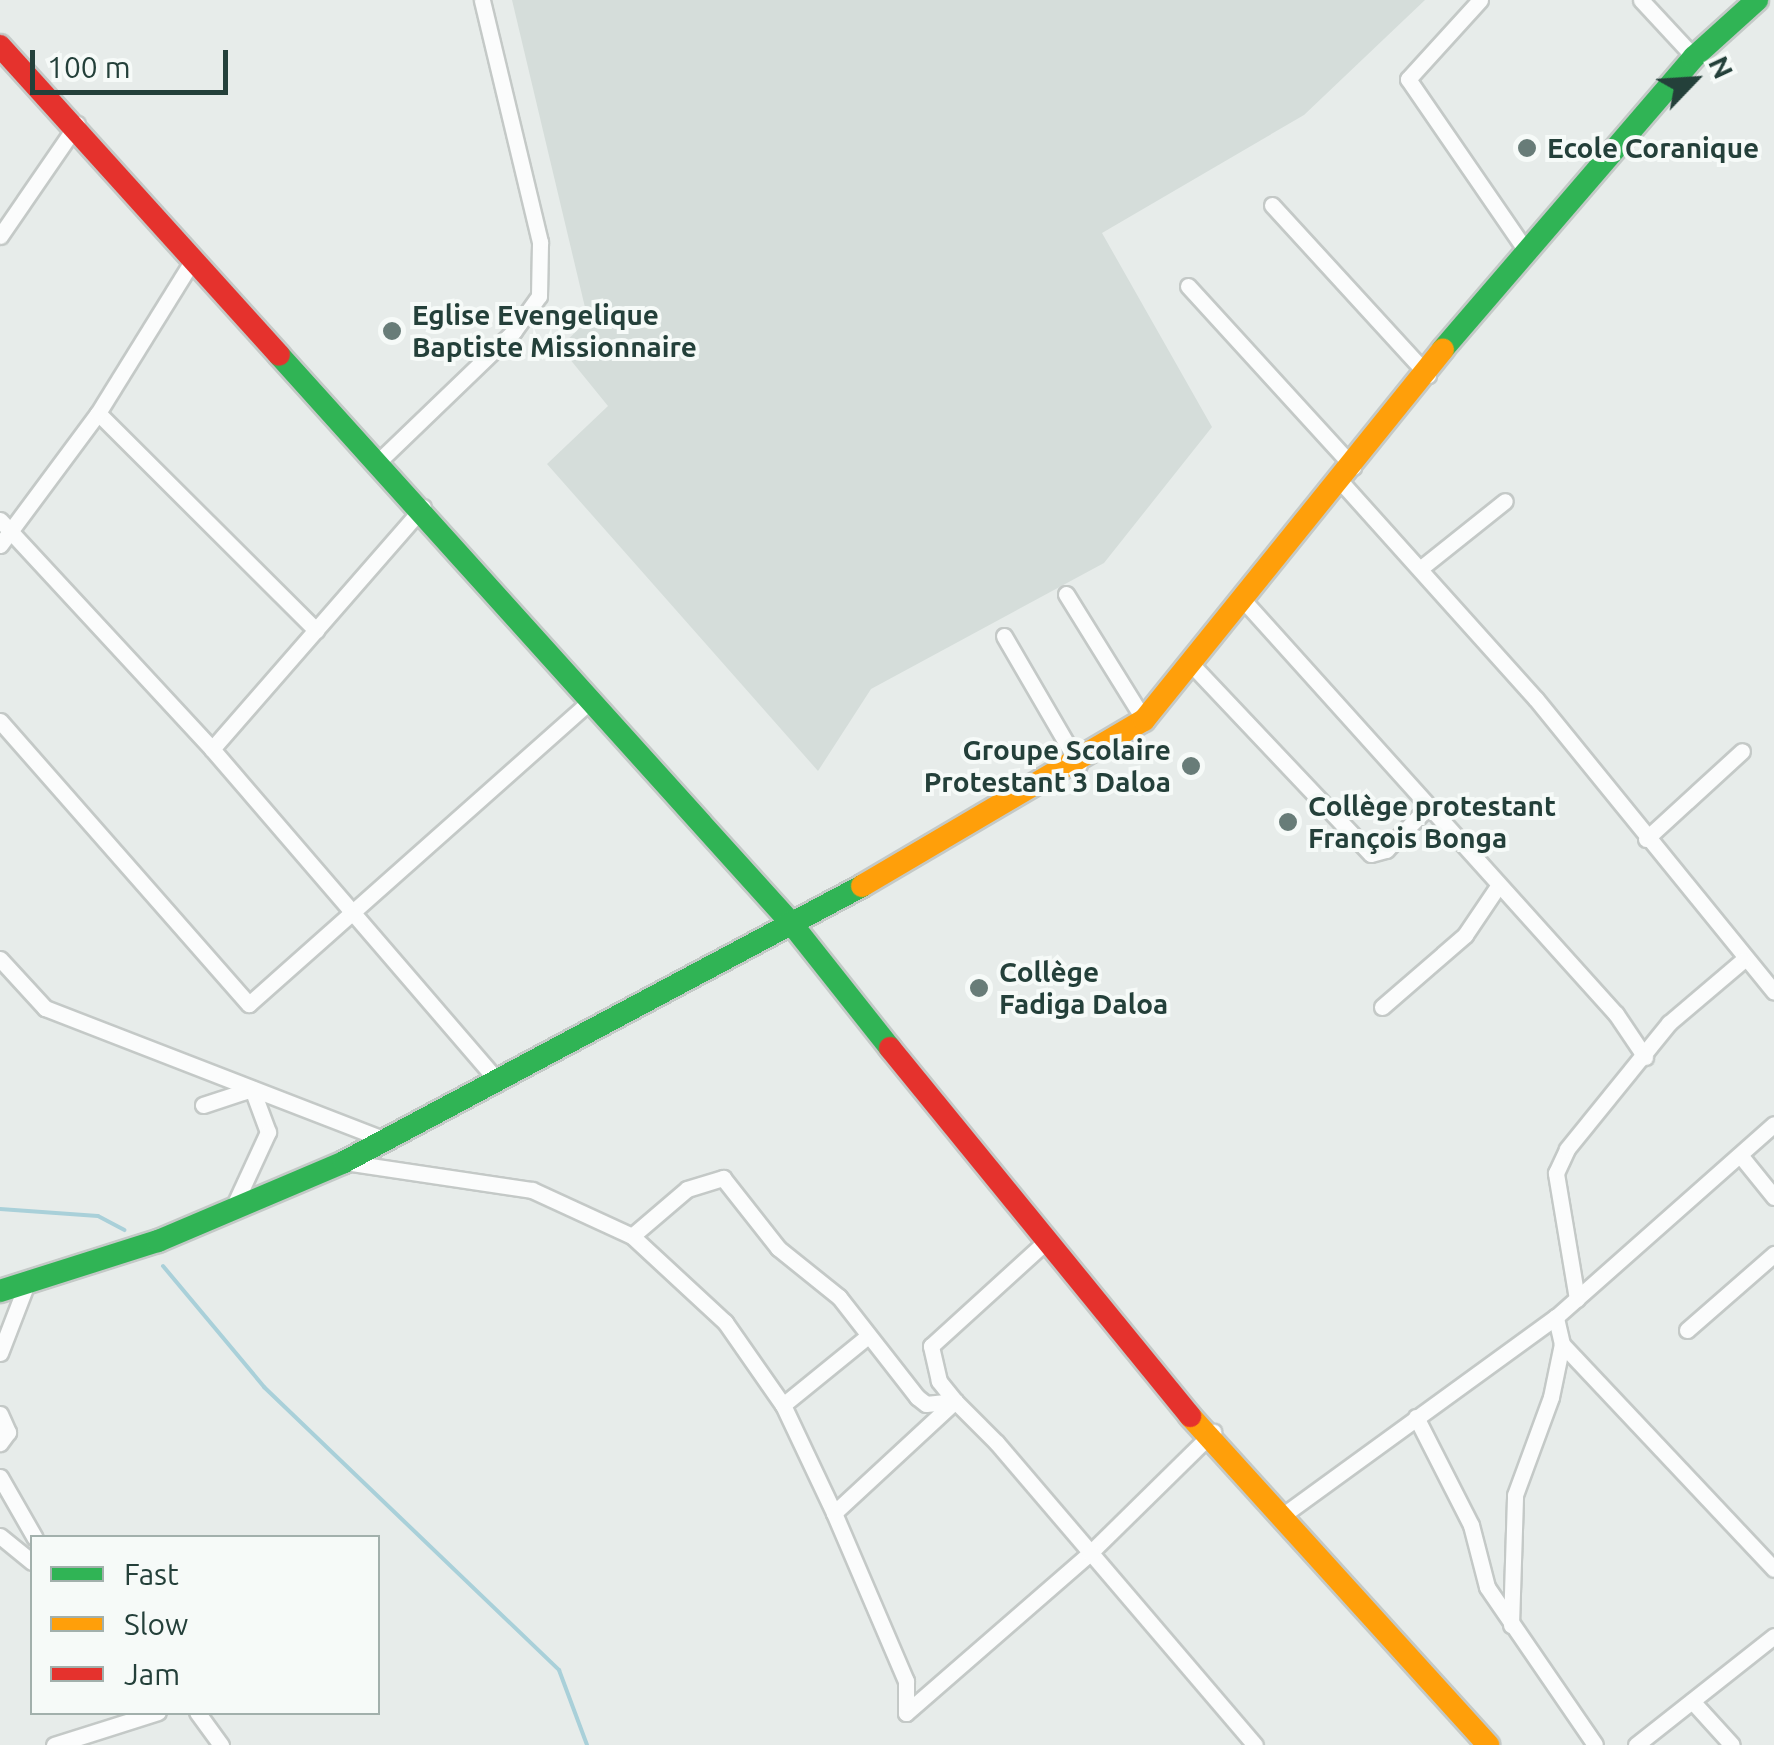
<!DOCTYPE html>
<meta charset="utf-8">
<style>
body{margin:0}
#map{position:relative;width:1774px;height:1745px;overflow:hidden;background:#e7ecea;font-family:Ubuntu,sans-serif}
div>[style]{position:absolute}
.built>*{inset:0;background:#d5ddda}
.stream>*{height:4px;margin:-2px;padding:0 2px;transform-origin:2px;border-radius:2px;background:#a9d0d9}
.roads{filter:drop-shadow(2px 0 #c4c9c7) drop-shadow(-2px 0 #c4c9c7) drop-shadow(0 2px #c4c9c7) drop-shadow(0 -2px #c4c9c7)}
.street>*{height:15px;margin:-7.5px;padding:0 7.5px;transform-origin:7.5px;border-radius:7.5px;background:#fbfcfc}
.fast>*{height:22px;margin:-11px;padding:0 11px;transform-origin:11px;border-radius:11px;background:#30b455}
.slow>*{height:22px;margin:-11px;padding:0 11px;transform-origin:11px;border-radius:11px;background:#ff9f0a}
.jam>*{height:22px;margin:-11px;padding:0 11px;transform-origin:11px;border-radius:11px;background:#e5322d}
.dots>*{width:28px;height:28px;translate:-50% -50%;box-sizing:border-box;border:5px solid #f6faf8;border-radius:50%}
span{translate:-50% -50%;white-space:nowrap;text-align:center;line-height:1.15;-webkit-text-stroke:8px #f6faf8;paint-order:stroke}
.poi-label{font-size:28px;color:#24403a;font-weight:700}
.left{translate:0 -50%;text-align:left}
.right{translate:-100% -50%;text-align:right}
.legend{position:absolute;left:30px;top:1535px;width:350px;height:180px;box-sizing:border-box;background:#f6faf8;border:2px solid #a2b0ac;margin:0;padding:12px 18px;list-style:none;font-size:30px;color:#24403a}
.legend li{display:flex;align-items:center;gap:20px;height:50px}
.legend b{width:50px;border:2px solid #a2b0ac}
.north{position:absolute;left:1644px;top:30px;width:100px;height:100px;-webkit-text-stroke:8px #f6faf8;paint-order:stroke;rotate:65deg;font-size:28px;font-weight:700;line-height:40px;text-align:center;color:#24403a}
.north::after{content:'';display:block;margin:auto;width:35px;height:45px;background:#24403a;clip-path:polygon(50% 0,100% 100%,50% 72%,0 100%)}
.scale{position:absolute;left:30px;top:50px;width:198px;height:45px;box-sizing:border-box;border:5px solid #24403a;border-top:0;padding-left:12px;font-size:30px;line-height:35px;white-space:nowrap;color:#24403a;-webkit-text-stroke:8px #f6faf8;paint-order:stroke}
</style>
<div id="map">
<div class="built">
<i style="clip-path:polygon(512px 0,1425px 0,1304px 115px,1102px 233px,1212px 427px,1104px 563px,871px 689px,818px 771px,547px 464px,608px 406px,560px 347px,588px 320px)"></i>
</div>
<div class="stream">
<i style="left:0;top:1209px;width:98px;rotate:4.1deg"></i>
<i style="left:98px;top:1216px;width:30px;rotate:28deg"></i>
<i style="left:163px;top:1266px;width:158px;rotate:50.1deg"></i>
<i style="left:264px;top:1387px;width:409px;rotate:43.8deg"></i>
<i style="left:559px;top:1670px;width:80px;rotate:69.5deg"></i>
</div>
<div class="roads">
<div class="street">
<i style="left:1480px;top:0;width:107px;rotate:132.3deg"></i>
<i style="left:1408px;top:79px;width:205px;rotate:55.5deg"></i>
<i style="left:1641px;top:0;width:78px;rotate:47.1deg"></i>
<i style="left:1272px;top:205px;width:231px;rotate:47.5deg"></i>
<i style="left:0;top:236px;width:136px;rotate:-55.5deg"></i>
<i style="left:1188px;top:286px;width:245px;rotate:47.6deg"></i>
<i style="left:98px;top:413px;width:308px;rotate:44.9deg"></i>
<i style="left:379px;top:461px;width:187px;rotate:-43.9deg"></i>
<i style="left:514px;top:331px;width:43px;rotate:-54.5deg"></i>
<i style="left:539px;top:296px;width:54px;rotate:-88.9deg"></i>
<i style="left:540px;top:242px;width:249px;rotate:-103.5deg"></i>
<i style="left:1342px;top:483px;width:290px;rotate:48.1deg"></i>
<i style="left:1536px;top:699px;width:377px;rotate:50.9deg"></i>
<i style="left:0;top:520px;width:312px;rotate:47.2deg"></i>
<i style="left:212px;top:749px;width:440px;rotate:49.3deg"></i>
<i style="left:0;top:545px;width:164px;rotate:-53.4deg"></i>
<i style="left:98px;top:413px;width:180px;rotate:-58.2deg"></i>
<i style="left:1421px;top:568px;width:107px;rotate:-38.6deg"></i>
<i style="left:1066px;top:594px;width:148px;rotate:58.2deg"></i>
<i style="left:1245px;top:602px;width:554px;rotate:48deg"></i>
<i style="left:1616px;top:1014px;width:52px;rotate:56deg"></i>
<i style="left:1004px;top:636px;width:149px;rotate:59.8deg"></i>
<i style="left:1194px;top:667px;width:257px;rotate:46.6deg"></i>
<i style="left:1371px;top:854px;width:16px;rotate:-15deg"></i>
<i style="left:1386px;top:850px;width:60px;rotate:-45.7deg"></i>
<i style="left:0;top:721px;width:377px;rotate:48.7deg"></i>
<i style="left:249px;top:1004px;width:459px;rotate:-41.6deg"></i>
<i style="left:212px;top:749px;width:321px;rotate:-48.9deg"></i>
<i style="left:1646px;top:839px;width:130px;rotate:-42.5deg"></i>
<i style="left:0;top:959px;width:67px;rotate:47.4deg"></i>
<i style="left:45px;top:1008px;width:366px;rotate:21.2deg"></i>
<i style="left:1382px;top:1007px;width:110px;rotate:-40.9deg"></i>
<i style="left:1465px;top:935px;width:59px;rotate:-56deg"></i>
<i style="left:203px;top:1105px;width:52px;rotate:-18.1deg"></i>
<i style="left:252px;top:1089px;width:46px;rotate:69.6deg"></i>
<i style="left:268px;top:1132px;width:86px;rotate:114.8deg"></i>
<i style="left:1740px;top:1155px;width:54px;rotate:51deg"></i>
<i style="left:344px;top:1162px;width:190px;rotate:8.5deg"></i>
<i style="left:532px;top:1190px;width:110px;rotate:24.7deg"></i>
<i style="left:632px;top:1236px;width:127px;rotate:42.8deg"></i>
<i style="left:725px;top:1322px;width:101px;rotate:55.1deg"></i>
<i style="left:783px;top:1405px;width:119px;rotate:64.7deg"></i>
<i style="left:834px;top:1513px;width:183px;rotate:66.8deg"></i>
<i style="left:906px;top:1681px;width:32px;rotate:90deg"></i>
<i style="left:906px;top:1713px;width:244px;rotate:-41deg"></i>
<i style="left:1090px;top:1553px;width:173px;rotate:-44.5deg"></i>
<i style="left:632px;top:1236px;width:72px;rotate:-40.5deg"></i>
<i style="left:687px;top:1189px;width:38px;rotate:-17deg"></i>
<i style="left:723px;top:1178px;width:89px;rotate:51.8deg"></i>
<i style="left:778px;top:1248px;width:78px;rotate:38.8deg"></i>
<i style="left:839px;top:1297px;width:127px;rotate:52deg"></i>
<i style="left:917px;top:1397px;width:11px;rotate:38deg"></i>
<i style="left:926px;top:1404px;width:29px;rotate:-6deg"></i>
<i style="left:955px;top:1401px;width:59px;rotate:45deg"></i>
<i style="left:997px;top:1443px;width:397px;rotate:49.5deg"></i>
<i style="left:1577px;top:1299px;width:128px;rotate:-99.5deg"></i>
<i style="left:1556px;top:1173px;width:26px;rotate:-65deg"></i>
<i style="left:1567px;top:1149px;width:162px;rotate:-51deg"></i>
<i style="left:1669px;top:1023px;width:96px;rotate:-40.3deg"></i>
<i style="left:1687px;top:1330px;width:116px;rotate:-41.1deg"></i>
<i style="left:1562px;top:1344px;width:309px;rotate:46.7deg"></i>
<i style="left:0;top:1353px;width:75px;rotate:-68.9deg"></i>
<i style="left:783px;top:1405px;width:109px;rotate:-39.1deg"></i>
<i style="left:0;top:1414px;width:20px;rotate:66deg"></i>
<i style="left:8px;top:1432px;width:14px;rotate:126deg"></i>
<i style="left:1416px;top:1417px;width:121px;rotate:63deg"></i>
<i style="left:1471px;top:1525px;width:64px;rotate:75.5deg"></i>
<i style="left:1487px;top:1587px;width:191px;rotate:55.6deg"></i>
<i style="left:0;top:1477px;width:70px;rotate:60.2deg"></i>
<i style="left:834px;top:1513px;width:165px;rotate:-42.8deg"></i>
<i style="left:955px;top:1401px;width:26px;rotate:-129deg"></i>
<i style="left:939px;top:1381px;width:36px;rotate:-103deg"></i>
<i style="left:931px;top:1346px;width:151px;rotate:-42.3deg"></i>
<i style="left:1286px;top:1513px;width:334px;rotate:-36deg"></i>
<i style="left:1556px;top:1317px;width:291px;rotate:-41.5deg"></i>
<i style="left:0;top:1536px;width:41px;rotate:39.1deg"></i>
<i style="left:1511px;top:1625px;width:130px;rotate:-88.2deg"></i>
<i style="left:1515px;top:1495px;width:104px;rotate:-69.8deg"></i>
<i style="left:1551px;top:1397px;width:54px;rotate:-78.3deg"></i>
<i style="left:1562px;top:1344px;width:28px;rotate:-103deg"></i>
<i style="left:1692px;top:1701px;width:59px;rotate:47.7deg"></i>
<i style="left:197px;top:1712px;width:41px;rotate:54deg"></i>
<i style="left:54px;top:1745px;width:109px;rotate:-17.6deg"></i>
<i style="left:1636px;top:1745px;width:176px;rotate:-38.3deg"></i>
</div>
<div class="fast">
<i style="left:1443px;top:349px;width:385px;rotate:-49.3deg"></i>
<i style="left:1694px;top:57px;width:85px;rotate:-42.1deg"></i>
<i style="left:279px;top:355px;width:765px;rotate:47.97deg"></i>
<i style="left:791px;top:923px;width:159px;rotate:51.6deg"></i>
<i style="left:0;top:1291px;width:166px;rotate:-17.6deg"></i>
<i style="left:158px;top:1241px;width:202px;rotate:-23deg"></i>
<i style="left:344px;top:1162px;width:587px;rotate:-28.05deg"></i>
</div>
<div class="slow">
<i style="left:862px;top:886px;width:327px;rotate:-30.5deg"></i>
<i style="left:1144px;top:720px;width:476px;rotate:-51.1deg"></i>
<i style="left:1190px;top:1416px;width:444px;rotate:47.8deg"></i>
</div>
<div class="jam">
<i style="left:0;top:46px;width:416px;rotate:47.9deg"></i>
<i style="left:890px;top:1048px;width:475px;rotate:50.8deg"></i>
</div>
</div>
<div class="dots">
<i style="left:1527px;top:148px;background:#687c78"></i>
<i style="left:392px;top:331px;background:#687c78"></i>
<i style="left:1191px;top:766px;background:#687c78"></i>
<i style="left:1288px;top:822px;background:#687c78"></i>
<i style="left:979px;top:988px;background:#687c78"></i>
</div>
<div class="poi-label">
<span class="left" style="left:1547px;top:148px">Ecole Coranique</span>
<span class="left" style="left:412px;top:331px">Eglise Evengelique<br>Baptiste Missionnaire</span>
<span class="right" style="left:1171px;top:766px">Groupe Scolaire<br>Protestant 3 Daloa</span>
<span class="left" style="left:1308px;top:822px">Collège protestant<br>François Bonga</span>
<span class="left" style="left:999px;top:988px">Collège<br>Fadiga Daloa</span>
</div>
<ul class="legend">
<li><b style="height:12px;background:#30b455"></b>Fast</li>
<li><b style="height:12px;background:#ff9f0a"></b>Slow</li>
<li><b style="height:12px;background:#e5322d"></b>Jam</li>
</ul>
<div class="north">N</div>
<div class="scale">100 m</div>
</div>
